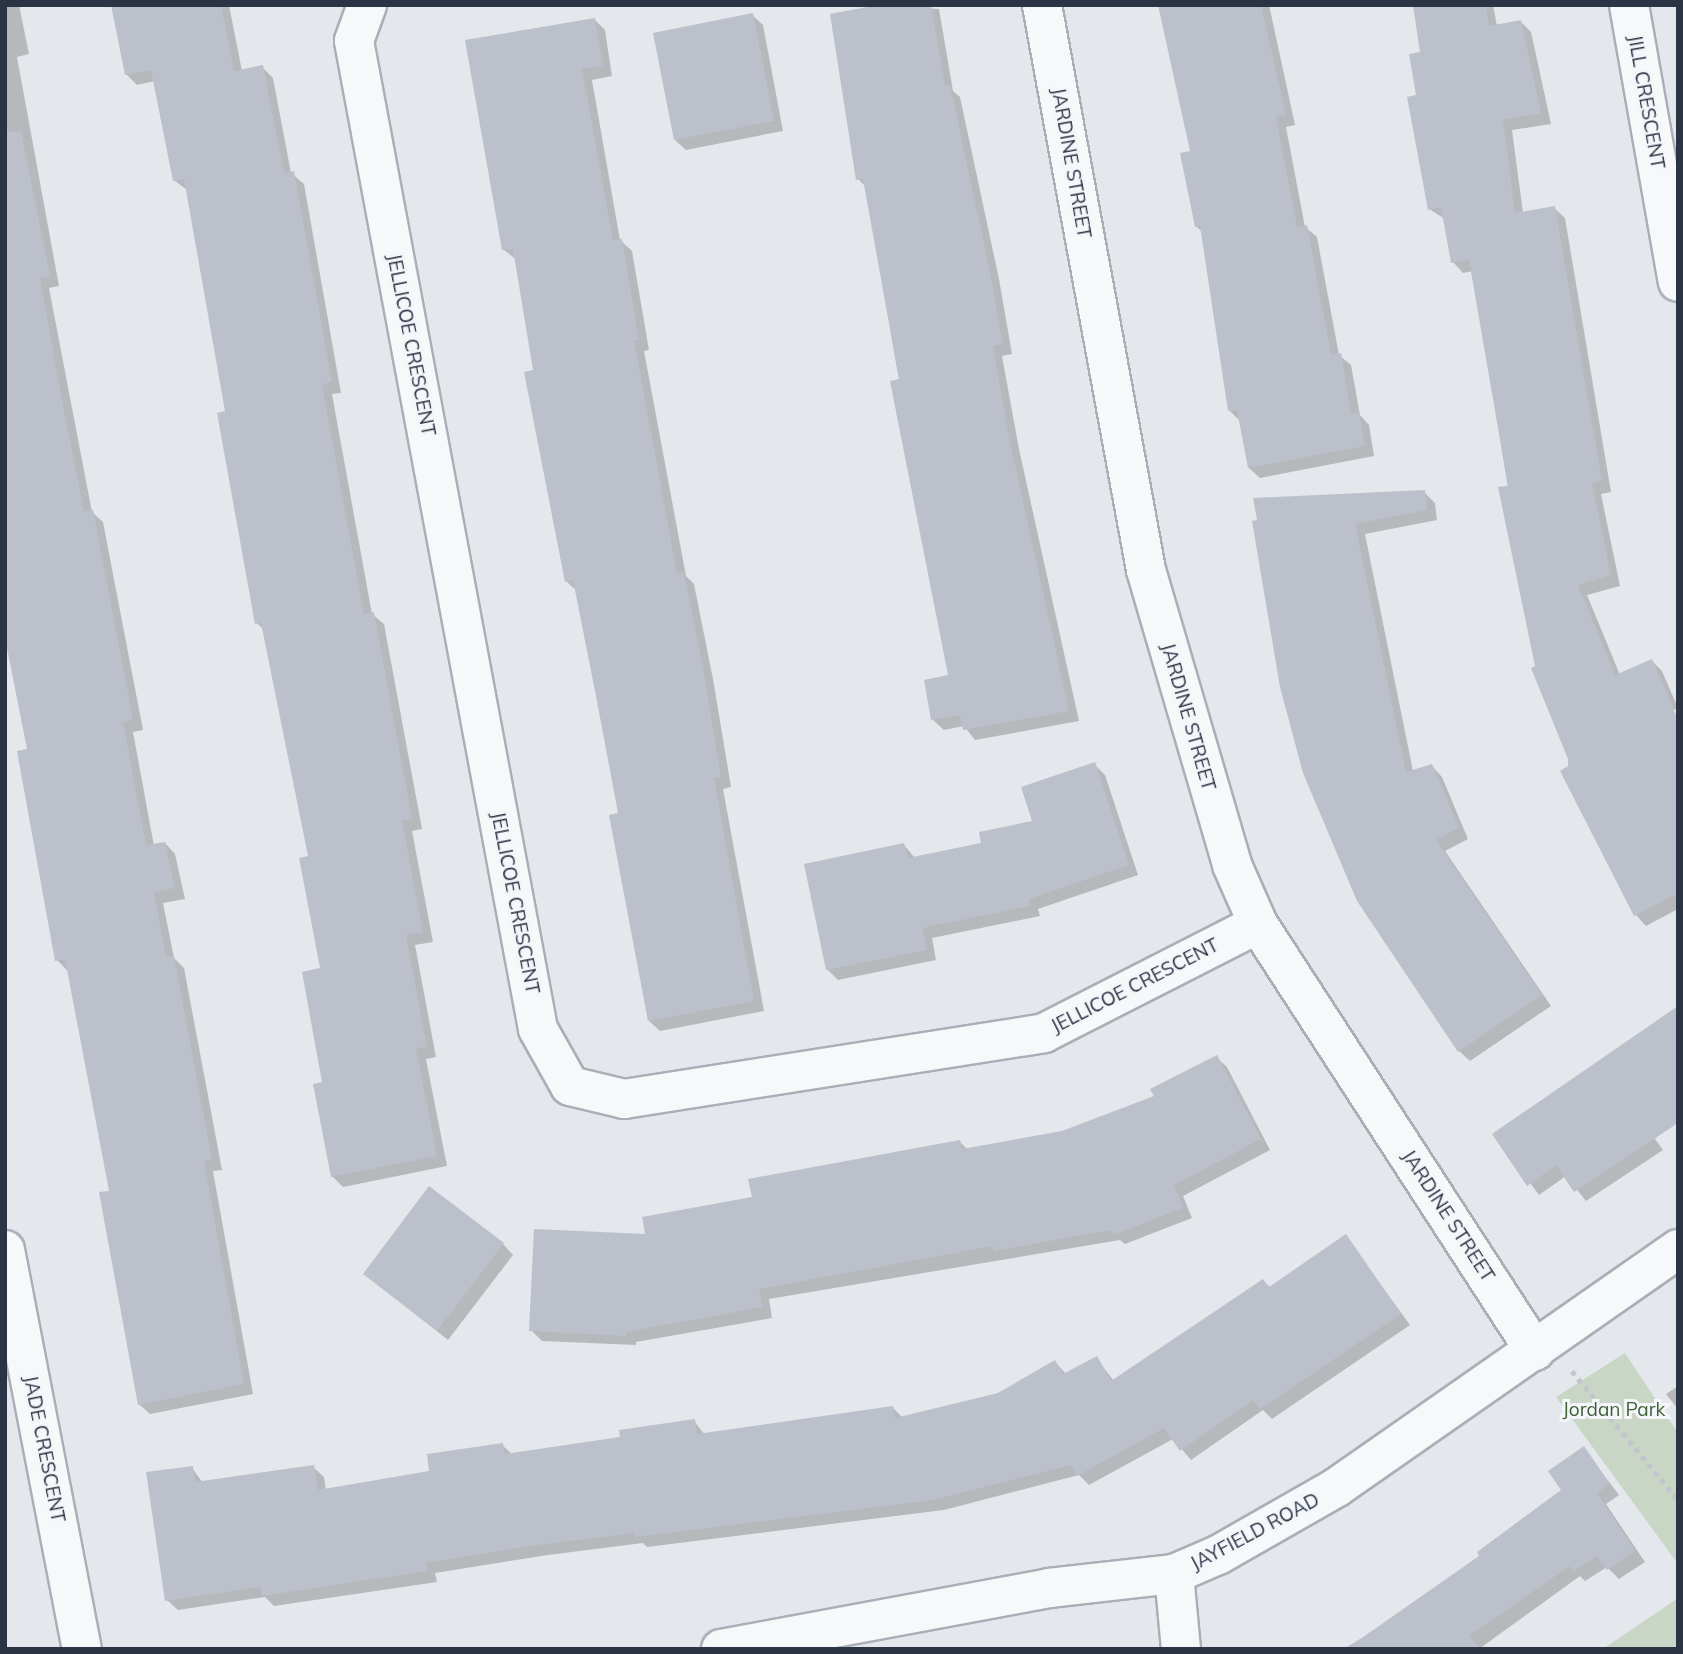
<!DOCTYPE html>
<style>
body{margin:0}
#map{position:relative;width:1683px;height:1654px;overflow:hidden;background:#e4e7ec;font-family:Mulish,sans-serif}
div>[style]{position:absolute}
.green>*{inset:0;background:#c9d6c5}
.shadow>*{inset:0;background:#0003}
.building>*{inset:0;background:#bbc0ca}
.path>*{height:4.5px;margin-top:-2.25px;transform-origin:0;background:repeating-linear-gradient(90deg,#c2c5cb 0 5px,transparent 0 10px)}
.roads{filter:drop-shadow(2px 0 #a9aeb7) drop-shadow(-2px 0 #a9aeb7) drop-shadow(0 2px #a9aeb7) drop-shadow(0 -2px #a9aeb7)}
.minor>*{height:38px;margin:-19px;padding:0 19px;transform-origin:19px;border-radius:19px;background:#f7f8fa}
span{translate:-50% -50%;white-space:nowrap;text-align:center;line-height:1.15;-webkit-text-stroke:6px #f4f6f9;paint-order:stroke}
.street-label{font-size:19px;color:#2b3445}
.park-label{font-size:19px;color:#3f6138}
.frame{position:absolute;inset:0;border:7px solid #2b3445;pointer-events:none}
</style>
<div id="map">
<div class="green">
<i style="clip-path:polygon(1625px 1353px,1678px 1433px,1678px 1564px,1556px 1397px)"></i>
<i style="clip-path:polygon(1678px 1598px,1678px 1649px,1603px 1649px)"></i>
</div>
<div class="shadow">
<i style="clip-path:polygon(5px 5px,19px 5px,29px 54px,17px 57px,59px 286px,49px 288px,92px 512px,103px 522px,143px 730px,133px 732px,154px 846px,165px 843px,175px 854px,185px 899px,163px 903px,174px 958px,184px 968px,222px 1170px,213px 1171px,253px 1394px,150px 1414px,139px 1404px,111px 1192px,68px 971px,57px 960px,29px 751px,5px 625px)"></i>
<i style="clip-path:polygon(113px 5px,229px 5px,242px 71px,262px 67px,273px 78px,291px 173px,304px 184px,341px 393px,332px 394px,372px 614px,384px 624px,422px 829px,412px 831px,433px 942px,415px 945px,436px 1057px,426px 1059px,447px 1166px,343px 1187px,332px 1176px,322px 970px,310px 858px,265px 631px,257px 623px,227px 413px,187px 190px,174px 180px,155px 81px,137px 85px,126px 74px)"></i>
<i style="clip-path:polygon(888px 5px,939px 9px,953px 91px,960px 97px,999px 279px,1012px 354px,1002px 356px,1019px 449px,1079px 721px,975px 740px,964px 726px,944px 730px,933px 720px,950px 677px,866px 187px,858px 179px)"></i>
<i style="clip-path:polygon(1159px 5px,1269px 5px,1295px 125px,1286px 127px,1305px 227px,1317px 237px,1339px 355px,1351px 365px,1360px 415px,1369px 425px,1374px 456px,1260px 478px,1249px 468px,1241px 422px,1230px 411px,1203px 233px,1196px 226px,1192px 152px)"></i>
<i style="clip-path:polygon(1415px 5px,1493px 5px,1497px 26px,1521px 22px,1531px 32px,1551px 124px,1512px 130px,1523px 213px,1554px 208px,1565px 218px,1611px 492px,1601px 494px,1620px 586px,1587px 595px,1620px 675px,1652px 661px,1662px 671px,1678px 708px,1672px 711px,1678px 721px,1678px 909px,1646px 926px,1636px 915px,1562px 771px,1570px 767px,1570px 759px,1537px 667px,1473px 271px,1463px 273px,1453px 262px,1445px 219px,1429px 209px,1418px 97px,1422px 53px)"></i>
<i style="clip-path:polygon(752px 15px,763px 25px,783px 131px,686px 150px,675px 140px)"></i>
<i style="clip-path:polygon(594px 19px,605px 30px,612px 76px,592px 80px,620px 240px,632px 251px,649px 350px,644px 351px,686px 576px,694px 584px,713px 679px,731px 787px,723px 789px,764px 1011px,660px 1031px,649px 1021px,620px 814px,577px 591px,566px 581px,517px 260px,504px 250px)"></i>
<i style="clip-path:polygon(1424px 492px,1435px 503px,1437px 520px,1365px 534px,1413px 771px,1432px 766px,1442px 777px,1468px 839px,1445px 851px,1551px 1006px,1470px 1061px,1459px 1051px,1305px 772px,1268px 613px,1272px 612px,1254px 522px)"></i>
<i style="clip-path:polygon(1094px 764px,1105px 775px,1138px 875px,1038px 909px,1040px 916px,932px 938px,936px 960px,838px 980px,827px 969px,904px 845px,915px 858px,983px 845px,1035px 822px)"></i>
<i style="clip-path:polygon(1678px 1007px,1645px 1125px,1663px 1150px,1586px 1201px,1566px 1176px,1539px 1195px,1494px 1134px)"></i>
<i style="clip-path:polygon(1216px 1057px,1227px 1067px,1270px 1150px,1183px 1196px,1192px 1218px,1125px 1244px,1120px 1240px,769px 1299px,772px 1318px,636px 1342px,636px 1345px,542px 1341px,531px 1330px,647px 1236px,754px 1199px,960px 1142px,968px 1150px,1062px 1133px,1156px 1096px)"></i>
<i style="clip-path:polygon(1346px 1237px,1410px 1325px,1272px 1419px,1263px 1410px,1191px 1460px,1173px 1439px,1089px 1485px,1079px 1475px,944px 1510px,647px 1547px,643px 1543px,548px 1555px,435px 1573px,437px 1582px,274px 1606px,265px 1597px,178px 1610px,167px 1600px,192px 1468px,203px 1483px,313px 1467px,324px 1477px,326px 1491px,431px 1473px,502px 1445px,512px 1454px,622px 1439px,694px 1421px,705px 1435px,893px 1408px,903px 1418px,998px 1394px,1055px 1362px,1066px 1374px,1096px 1358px,1114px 1381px,1263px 1281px,1271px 1288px)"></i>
<i style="clip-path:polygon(503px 1244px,513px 1255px,448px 1340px,365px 1274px)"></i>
<i style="clip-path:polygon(1678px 1386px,1678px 1409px,1666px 1394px)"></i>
<i style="clip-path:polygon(1584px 1449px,1619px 1495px,1606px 1504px,1645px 1562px,1619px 1579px,1607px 1567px,1585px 1581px,1580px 1576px,1479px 1649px,1344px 1649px,1412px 1607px,1535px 1514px,1564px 1490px)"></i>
</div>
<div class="building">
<i style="clip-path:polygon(111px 5px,221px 5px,234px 71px,263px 65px,284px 173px,294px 171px,332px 382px,322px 384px,364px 614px,374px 612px,412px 819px,402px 821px,423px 932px,406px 935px,427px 1047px,416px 1048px,437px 1156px,331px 1177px,313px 1084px,322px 1082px,302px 972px,320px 968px,299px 858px,308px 856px,261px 623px,255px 624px,217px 413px,225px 411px,184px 179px,173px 181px,151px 70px,125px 75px)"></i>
<i style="clip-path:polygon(878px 5px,931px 5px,945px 86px,950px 85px,989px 267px,1003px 344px,993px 346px,1009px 437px,1069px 711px,963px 730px,960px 715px,931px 720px,924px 680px,948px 675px,890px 381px,899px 379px,863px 179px,856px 180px,830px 14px)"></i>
<i style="clip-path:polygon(1158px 5px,1261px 5px,1286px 115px,1276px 116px,1297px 227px,1307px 225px,1331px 355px,1341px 353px,1351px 414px,1359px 412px,1365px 446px,1248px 468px,1237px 410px,1228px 411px,1200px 226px,1195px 227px,1180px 153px,1190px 151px)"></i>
<i style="clip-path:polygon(1413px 5px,1486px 5px,1489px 26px,1521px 20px,1541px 113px,1503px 120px,1515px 213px,1555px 206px,1602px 481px,1592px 483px,1611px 575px,1578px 585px,1615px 675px,1652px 659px,1678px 720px,1678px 893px,1634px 916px,1560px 771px,1568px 766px,1568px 759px,1531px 668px,1535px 666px,1498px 487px,1508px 486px,1469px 260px,1451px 263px,1441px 207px,1428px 210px,1407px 97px,1416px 95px,1409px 54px,1420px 52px)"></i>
<i style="clip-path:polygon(753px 13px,774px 121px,674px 140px,653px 33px)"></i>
<i style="clip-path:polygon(595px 18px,603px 66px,582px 69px,613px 240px,622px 239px,639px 340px,634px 340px,677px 573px,684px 572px,703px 667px,721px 777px,714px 778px,754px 1001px,648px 1021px,609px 815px,618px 813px,596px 696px,573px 580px,565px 582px,524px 372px,533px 370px,513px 249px,502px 250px,465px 40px)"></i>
<i style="clip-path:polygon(21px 131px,50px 276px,40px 278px,63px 406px,84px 511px,93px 510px,133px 720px,123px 722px,146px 845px,165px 842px,175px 888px,154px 892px,166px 957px,174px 956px,212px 1160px,204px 1161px,244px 1384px,138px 1405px,99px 1192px,109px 1191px,84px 1059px,65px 959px,55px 961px,17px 751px,27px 749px,5px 638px,5px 132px)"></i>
<i style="clip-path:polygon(1425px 490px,1427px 510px,1355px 524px,1406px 772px,1432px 764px,1459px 828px,1436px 840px,1542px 995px,1458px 1052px,1357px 901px,1303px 773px,1280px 687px,1252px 521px,1257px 520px,1253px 498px)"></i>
<i style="clip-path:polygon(1095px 762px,1129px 865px,1029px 899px,1030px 906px,922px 928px,927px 950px,826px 970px,804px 864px,904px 843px,908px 858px,981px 843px,979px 832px,1032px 821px,1021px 787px)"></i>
<i style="clip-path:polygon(1678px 1006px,1678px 1123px,1574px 1192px,1556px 1165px,1527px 1186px,1492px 1134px)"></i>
<i style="clip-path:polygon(1217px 1055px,1261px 1139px,1174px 1185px,1183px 1208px,1113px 1235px,1111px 1230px,994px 1251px,993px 1246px,759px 1289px,763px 1307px,626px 1332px,626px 1336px,529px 1331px,534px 1229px,645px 1234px,642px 1217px,752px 1197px,748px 1179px,960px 1140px,962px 1149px,1062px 1131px,1154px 1096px,1150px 1089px)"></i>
<i style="clip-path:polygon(429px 1186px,504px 1243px,437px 1331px,363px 1274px)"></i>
<i style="clip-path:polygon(1346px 1234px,1401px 1314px,1260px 1409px,1253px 1400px,1180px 1451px,1164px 1428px,1077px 1476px,1071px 1465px,933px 1500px,635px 1537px,634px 1533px,537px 1545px,426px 1563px,427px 1571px,262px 1596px,260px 1587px,165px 1601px,146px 1472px,193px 1466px,195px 1482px,314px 1465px,318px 1490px,429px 1471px,427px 1454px,503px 1443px,505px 1454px,620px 1437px,619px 1430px,695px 1419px,697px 1434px,893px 1406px,895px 1418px,998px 1393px,1055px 1360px,1063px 1374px,1097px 1356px,1111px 1381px,1263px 1279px,1269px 1287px)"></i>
<i style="clip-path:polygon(1584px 1446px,1610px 1484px,1597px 1493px,1635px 1551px,1607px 1570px,1597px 1556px,1573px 1572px,1570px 1566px,1470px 1635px,1480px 1649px,1346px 1649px,1479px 1556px,1477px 1552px,1561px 1490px,1548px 1471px)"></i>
</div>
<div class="path">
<i style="left:1572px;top:1371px;width:167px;rotate:50.6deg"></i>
</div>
<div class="roads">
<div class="minor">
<i style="left:367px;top:5px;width:38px;rotate:110deg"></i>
<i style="left:354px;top:41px;width:1005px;rotate:79.45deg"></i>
<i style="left:538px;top:1029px;width:65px;rotate:60.7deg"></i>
<i style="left:570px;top:1086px;width:56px;rotate:13.5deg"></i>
<i style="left:624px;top:1099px;width:425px;rotate:-8.9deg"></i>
<i style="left:1044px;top:1033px;width:240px;rotate:-27deg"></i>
<i style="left:1042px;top:5px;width:574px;rotate:79.57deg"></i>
<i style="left:1146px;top:570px;width:307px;rotate:73.7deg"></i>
<i style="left:1232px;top:865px;width:64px;rotate:66.2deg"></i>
<i style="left:1258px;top:924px;width:509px;rotate:57.03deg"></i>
<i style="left:1629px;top:5px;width:281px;rotate:80deg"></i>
<i style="left:5px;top:1250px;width:406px;rotate:79.1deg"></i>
<i style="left:1174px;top:1574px;width:75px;rotate:84.7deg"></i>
<i style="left:721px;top:1649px;width:334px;rotate:-10.5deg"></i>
<i style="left:1049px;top:1588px;width:126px;rotate:-6.4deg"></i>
<i style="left:1174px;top:1574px;width:48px;rotate:-23.4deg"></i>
<i style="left:1218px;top:1555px;width:137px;rotate:-29.7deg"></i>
<i style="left:1337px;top:1487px;width:416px;rotate:-34.9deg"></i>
</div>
</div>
<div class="street-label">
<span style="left:1646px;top:102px;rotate:80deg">JILL CRESCENT</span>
<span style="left:1071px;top:163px;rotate:80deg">JARDINE STREET</span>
<span style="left:411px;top:345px;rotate:79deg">JELLICOE CRESCENT</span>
<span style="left:1188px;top:717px;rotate:74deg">JARDINE STREET</span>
<span style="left:515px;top:903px;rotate:79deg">JELLICOE CRESCENT</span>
<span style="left:1135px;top:986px;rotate:-27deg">JELLICOE CRESCENT</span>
<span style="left:1448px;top:1216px;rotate:57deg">JARDINE STREET</span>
<span style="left:44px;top:1449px;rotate:79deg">JADE CRESCENT</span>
<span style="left:1255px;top:1532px;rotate:-28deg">JAYFIELD ROAD</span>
</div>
<div class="park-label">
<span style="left:1614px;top:1410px">Jordan Park</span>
</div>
<div class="frame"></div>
</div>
